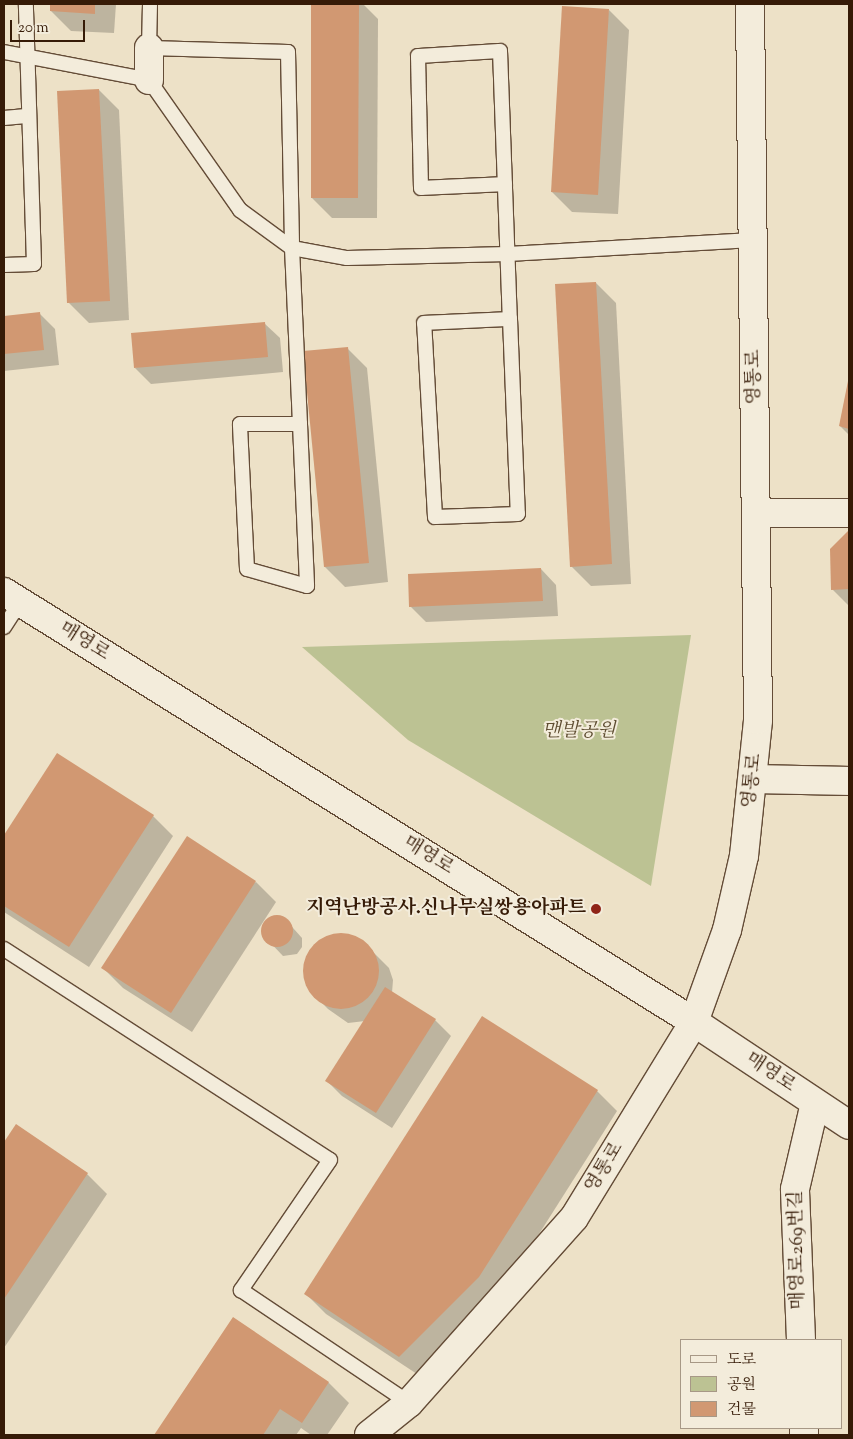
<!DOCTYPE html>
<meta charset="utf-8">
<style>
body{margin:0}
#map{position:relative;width:853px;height:1439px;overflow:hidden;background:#ede1c7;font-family:"Sorts Mill Goudy","Noto Serif KR",serif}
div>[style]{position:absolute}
.green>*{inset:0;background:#bcc293}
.shadow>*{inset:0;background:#0003}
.building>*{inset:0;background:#d19872}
.round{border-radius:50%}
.roads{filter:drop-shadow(1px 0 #644c37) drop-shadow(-1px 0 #644c37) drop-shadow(0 1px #644c37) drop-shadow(0 -1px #644c37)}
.service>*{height:14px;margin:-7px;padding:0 7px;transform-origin:7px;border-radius:7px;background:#f3ecdb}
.minor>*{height:28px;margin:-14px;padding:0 14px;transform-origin:14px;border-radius:14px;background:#f3ecdb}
.tertiary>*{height:28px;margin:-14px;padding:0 14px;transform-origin:14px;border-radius:14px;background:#f3ecdb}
.dots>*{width:14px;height:14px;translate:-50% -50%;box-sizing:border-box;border:2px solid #f3ecdb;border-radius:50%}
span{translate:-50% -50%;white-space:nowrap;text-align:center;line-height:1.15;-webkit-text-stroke:4px #f3ecdb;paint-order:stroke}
.street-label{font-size:19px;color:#361b07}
.park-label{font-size:19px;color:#5e4d31;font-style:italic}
.poi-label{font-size:19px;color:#361b07;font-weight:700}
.right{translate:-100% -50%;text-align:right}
.frame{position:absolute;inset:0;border:5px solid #361b07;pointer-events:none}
.legend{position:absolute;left:680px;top:1339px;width:162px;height:90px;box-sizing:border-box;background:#f3ecdb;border:1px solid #a79886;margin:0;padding:6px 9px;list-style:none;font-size:15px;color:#361b07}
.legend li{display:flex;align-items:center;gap:10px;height:25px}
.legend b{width:25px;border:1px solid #a79886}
.scale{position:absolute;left:10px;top:20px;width:75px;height:22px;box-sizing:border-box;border:2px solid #361b07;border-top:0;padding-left:6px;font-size:15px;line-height:18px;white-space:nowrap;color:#361b07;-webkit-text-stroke:4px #f3ecdb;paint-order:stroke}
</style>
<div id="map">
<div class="green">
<i style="clip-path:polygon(691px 635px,651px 886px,408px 740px,302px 647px)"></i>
</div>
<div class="shadow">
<i style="clip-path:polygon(51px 4px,116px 4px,114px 33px,71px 31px,51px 11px)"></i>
<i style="clip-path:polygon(313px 4px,363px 4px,378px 19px,377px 218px,332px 218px,312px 198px)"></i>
<i style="clip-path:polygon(609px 10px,629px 30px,618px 214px,572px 212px,552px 192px)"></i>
<i style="clip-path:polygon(99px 90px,119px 110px,129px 320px,89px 323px,68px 302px)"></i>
<i style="clip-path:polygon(596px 283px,616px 303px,631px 584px,591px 586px,571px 566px)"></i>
<i style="clip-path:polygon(39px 313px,55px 329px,59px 365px,4px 371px,4px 317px)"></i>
<i style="clip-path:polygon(264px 323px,280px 338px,283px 372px,151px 384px,135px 368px)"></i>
<i style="clip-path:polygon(347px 348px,367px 368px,388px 582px,345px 587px,325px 567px)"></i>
<i style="clip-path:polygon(849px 383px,849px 435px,840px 426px)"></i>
<i style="clip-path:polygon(849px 532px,849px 605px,848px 605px,832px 589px)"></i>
<i style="clip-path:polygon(541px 569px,556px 585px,558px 616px,426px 622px,410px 606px)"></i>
<i style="clip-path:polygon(57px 755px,153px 816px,173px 836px,89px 967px,4px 912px,4px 837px)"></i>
<i style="clip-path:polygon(256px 882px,276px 902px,192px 1032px,123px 988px,103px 968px)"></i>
<i style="clip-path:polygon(275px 917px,285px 919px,302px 938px,302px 947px,297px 954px,283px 956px,263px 935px,264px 926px)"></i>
<i style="clip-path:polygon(336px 934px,362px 941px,389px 968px,393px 980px,392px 993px,435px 1020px,451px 1036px,392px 1128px,342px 1096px,327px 1081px,365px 1021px,348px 1023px,328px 1009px,312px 993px,306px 982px,305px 962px,310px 951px,324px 938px)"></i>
<i style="clip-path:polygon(597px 1091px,617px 1111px,499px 1297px,420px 1376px,326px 1314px,306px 1294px)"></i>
<i style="clip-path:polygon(16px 1126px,87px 1174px,107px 1194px,4px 1348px,4px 1145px)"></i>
<i style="clip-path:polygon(233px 1319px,329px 1383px,349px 1403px,327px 1435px,311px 1435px,301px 1428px,296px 1435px,155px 1435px)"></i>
</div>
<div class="building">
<i style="clip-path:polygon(50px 4px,95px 4px,95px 14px,50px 11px)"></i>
<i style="clip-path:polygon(311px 4px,359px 4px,358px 198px,311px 198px)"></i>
<i style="clip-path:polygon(562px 6px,609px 9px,598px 195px,551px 192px)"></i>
<i style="clip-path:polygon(99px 89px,110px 301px,67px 303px,57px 91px)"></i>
<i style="clip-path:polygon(596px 282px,612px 564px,570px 567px,555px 284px)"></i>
<i style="clip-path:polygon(40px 312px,44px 350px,4px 354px,4px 316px)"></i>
<i style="clip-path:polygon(265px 322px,268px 357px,134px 368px,131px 333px)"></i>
<i style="clip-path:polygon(348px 347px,369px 563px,324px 567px,303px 351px)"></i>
<i style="clip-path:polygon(848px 381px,849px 381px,849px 429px,839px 426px)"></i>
<i style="clip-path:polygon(849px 530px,849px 589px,831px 590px,830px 549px)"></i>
<i style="clip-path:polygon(541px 568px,543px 601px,409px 607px,408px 574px)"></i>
<i style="clip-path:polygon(57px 753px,154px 815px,69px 947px,4px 906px,4px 835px)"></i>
<i style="clip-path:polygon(187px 836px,256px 881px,171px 1013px,101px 968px)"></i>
<i class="round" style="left:261px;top:915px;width:32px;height:32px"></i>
<i class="round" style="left:303px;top:933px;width:76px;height:76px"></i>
<i style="clip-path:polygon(385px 987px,436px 1019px,376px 1113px,325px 1081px)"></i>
<i style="clip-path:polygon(482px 1016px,598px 1090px,479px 1277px,399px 1357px,304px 1294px)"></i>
<i style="clip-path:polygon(16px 1124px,88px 1173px,4px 1299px,4px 1142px)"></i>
<i style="clip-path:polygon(233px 1317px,329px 1382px,302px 1423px,280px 1409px,263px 1435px,154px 1435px)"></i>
</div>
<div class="roads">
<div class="service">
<i style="left:150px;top:4px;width:44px;rotate:91.3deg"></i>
<i style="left:149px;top:48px;width:139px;rotate:1.6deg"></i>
<i style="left:288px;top:52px;width:196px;rotate:88.8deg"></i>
<i style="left:292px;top:248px;width:176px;rotate:87.4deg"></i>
<i style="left:300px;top:424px;width:162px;rotate:87.5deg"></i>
<i style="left:307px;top:586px;width:62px;rotate:-164.2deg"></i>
<i style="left:247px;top:569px;width:145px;rotate:-92.8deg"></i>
<i style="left:240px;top:424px;width:60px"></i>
<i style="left:4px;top:52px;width:148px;rotate:10.9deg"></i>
<i style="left:149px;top:80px;width:159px;rotate:55deg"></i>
<i style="left:240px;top:210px;width:64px;rotate:36.2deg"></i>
<i style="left:292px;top:248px;width:56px;rotate:10.3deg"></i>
<i style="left:347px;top:258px;width:161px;rotate:-1.4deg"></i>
<i style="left:508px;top:254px;width:245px;rotate:-3.3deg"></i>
<i style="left:4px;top:118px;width:25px;rotate:-5deg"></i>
<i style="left:505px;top:184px;width:84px;rotate:177.3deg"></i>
<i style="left:421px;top:188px;width:132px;rotate:-91.3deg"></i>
<i style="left:418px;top:56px;width:82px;rotate:-3.5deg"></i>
<i style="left:500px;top:51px;width:268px;rotate:87.9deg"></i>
<i style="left:510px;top:319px;width:195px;rotate:87.7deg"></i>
<i style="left:518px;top:514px;width:83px;rotate:177.9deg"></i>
<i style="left:435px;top:517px;width:194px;rotate:-93.2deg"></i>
<i style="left:424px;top:323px;width:86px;rotate:-2.7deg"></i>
<i style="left:4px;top:265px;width:30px;rotate:-2deg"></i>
<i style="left:34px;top:264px;width:260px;rotate:-91.8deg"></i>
<i style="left:4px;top:627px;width:30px;rotate:-57deg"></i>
<i style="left:4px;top:949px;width:388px;rotate:32.9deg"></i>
<i style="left:330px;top:1160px;width:158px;rotate:124.4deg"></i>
<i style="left:241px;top:1290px;width:202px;rotate:33.9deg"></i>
</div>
<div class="minor">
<i style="left:149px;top:80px;width:32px;rotate:-90deg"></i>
<i style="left:757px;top:513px;width:92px"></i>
<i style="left:754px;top:779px;width:95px;rotate:1.2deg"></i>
<i style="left:801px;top:1340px;width:151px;rotate:-92.3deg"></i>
<i style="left:795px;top:1189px;width:88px;rotate:-76.9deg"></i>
<i style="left:804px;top:1428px;width:7px;rotate:90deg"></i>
</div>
<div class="tertiary">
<i style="left:4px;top:592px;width:813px;rotate:31.93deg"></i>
<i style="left:694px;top:1022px;width:186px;rotate:33.6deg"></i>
<i style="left:369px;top:1435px;width:51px;rotate:-38.7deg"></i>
<i style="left:409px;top:1403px;width:248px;rotate:-48.3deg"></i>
<i style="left:574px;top:1218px;width:230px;rotate:-58.5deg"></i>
<i style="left:694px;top:1022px;width:98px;rotate:-70.3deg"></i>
<i style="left:727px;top:930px;width:76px;rotate:-77.1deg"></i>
<i style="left:744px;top:856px;width:137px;rotate:-84.1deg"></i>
<i style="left:758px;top:720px;width:716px;rotate:-90.64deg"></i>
</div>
</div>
<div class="dots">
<i style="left:596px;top:909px;background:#8f2418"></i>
</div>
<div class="street-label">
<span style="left:755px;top:377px;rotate:-91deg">영통로</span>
<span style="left:84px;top:642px;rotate:32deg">매영로</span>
<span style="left:753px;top:781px;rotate:-84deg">영통로</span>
<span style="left:428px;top:856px;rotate:32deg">매영로</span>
<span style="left:770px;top:1073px;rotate:34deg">매영로</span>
<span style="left:605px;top:1168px;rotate:-59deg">영통로</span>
<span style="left:798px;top:1250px;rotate:-91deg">매영로269번길</span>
</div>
<div class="park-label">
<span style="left:579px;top:732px">맨발공원</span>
</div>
<div class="poi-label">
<span class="right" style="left:586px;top:909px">지역난방공사.신나무실쌍용아파트</span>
</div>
<div class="frame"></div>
<ul class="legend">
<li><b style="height:6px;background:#f3ecdb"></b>도로</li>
<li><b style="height:14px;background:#bcc293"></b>공원</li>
<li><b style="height:14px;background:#d19872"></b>건물</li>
</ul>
<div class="scale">20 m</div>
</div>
